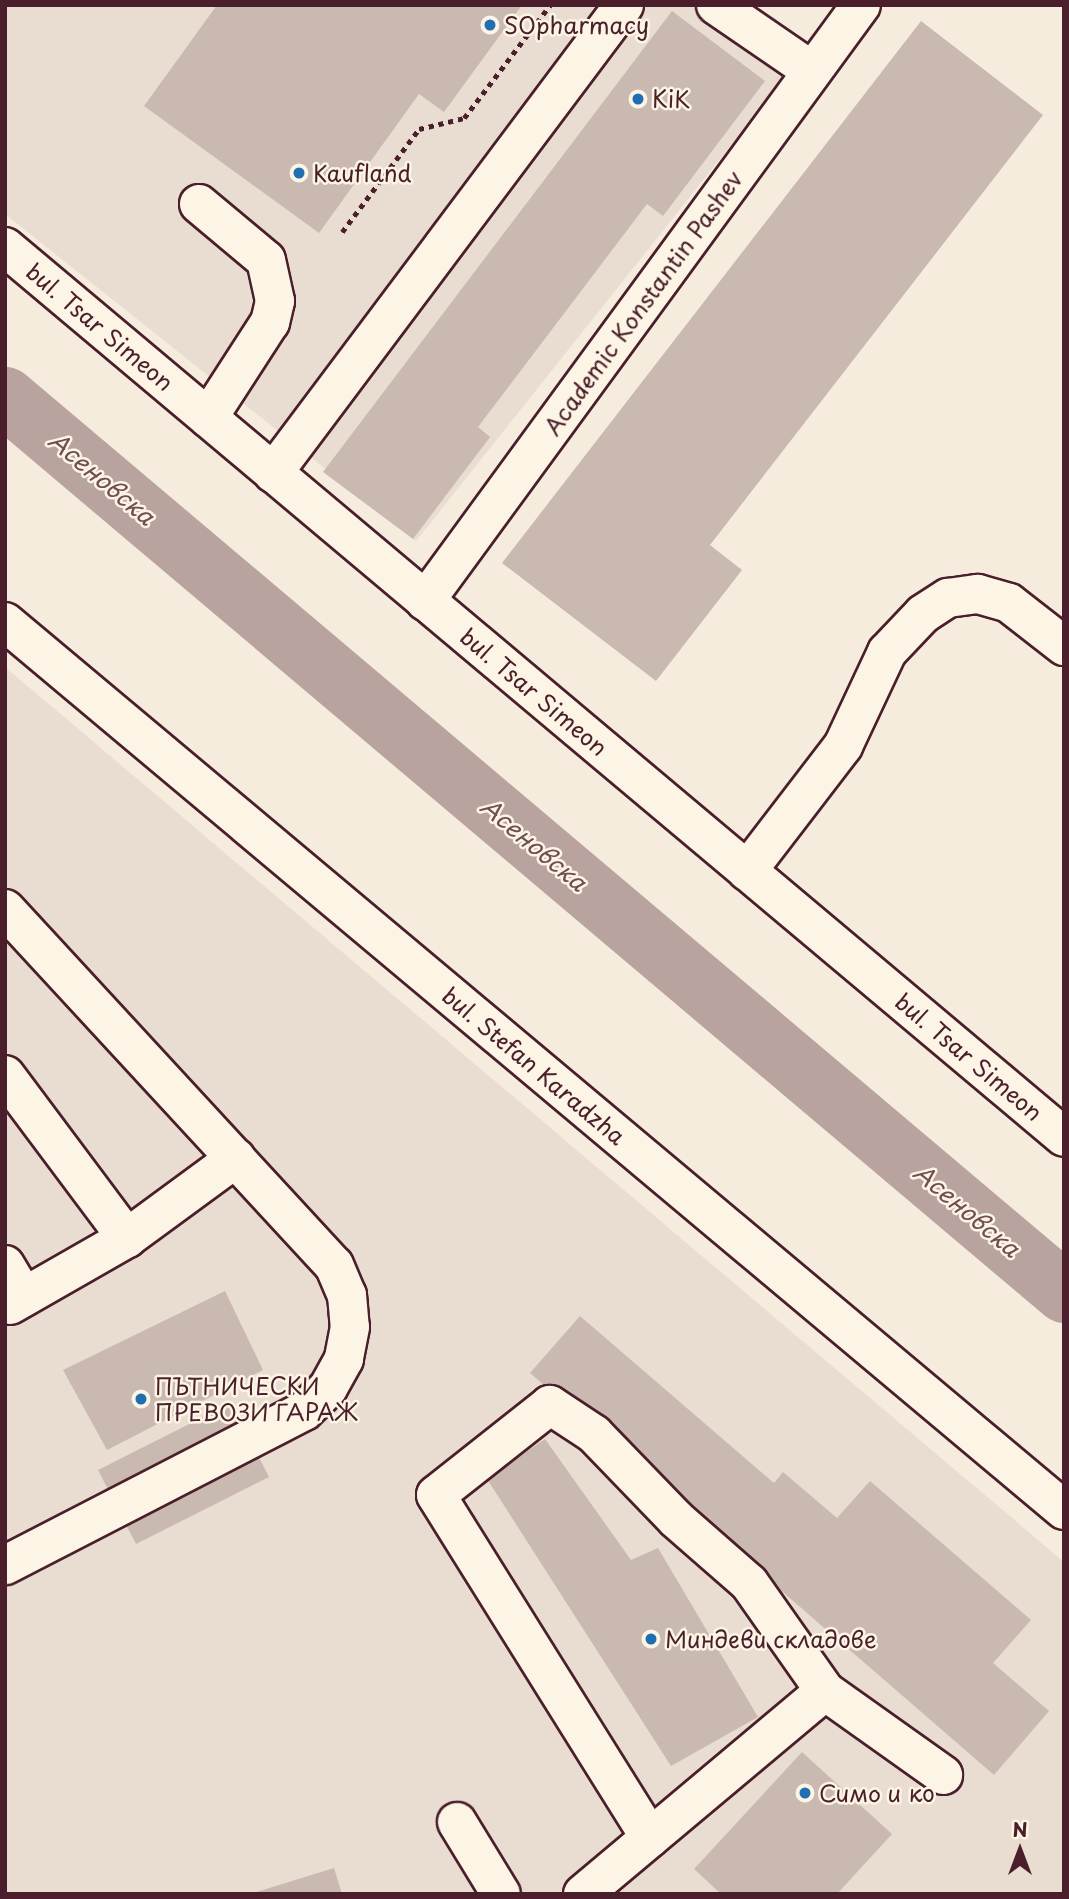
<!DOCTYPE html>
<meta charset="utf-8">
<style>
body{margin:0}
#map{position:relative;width:1069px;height:1899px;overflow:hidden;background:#f5ecde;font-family:"Playpen Sans",sans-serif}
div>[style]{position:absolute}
.built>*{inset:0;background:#e8ddd0}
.river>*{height:61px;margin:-30.5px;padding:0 30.5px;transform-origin:30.5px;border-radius:30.5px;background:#b8a39e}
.building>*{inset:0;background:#cab9b1}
.path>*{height:4.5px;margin-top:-2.25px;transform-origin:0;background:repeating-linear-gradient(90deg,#4a1f2b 0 5px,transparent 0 10px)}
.roads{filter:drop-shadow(2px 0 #4a1f2b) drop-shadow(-2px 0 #4a1f2b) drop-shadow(0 2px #4a1f2b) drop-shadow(0 -2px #4a1f2b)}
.minor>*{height:38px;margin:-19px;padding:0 19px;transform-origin:19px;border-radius:19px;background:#fcf5e5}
.major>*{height:38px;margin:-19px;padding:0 19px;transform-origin:19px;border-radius:19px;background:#fcf5e5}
.dots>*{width:19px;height:19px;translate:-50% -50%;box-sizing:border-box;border:4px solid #fcf5e5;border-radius:50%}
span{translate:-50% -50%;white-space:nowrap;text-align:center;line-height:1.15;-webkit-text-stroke:5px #fcf5e5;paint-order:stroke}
.poi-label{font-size:23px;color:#4a1f2b}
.left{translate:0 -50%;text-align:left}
.street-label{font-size:23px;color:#4a1f2b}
.water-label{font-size:24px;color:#704d53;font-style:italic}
.frame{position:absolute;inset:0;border:7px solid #4a1f2b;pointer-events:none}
.north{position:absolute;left:985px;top:1815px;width:70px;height:70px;-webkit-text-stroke:5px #fcf5e5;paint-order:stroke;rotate:0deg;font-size:19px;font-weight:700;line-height:28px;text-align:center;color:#4a1f2b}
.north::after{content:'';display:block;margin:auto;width:24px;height:32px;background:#4a1f2b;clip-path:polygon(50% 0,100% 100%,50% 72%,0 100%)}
</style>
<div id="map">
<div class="built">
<i style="clip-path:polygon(5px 5px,753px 5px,802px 56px,416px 541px,5px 214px)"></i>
<i style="clip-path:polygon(5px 667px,1064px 1562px,1064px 1894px,5px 1894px)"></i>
</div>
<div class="river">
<i style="left:5px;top:397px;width:1387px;rotate:40.2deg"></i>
</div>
<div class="building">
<i style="clip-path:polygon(217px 5px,522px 5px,444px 112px,419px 94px,319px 233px,144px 106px)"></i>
<i style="clip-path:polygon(672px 11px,765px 81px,663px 216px,647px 204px,478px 427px,490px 437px,413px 539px,323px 472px)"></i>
<i style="clip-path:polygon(921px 21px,1043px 115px,710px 545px,742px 570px,656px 681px,502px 563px)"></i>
<i style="clip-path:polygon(225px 1291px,263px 1370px,107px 1450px,63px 1370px)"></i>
<i style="clip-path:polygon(580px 1316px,774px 1483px,783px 1472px,837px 1518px,870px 1481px,1031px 1620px,993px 1663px,1049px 1711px,994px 1775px,530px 1373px)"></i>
<i style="clip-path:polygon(231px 1403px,269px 1477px,136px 1544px,98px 1470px)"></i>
<i style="clip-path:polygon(545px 1439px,631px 1560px,658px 1548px,758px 1717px,671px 1766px,487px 1479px)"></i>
<i style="clip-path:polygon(802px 1752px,892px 1834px,837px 1894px,721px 1894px,694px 1869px)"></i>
<i style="clip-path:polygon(334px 1868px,342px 1894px,253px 1894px,253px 1893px)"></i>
</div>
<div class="path">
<i style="left:342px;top:232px;width:129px;rotate:-53.2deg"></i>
<i style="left:419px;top:129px;width:46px;rotate:-13.7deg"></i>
<i style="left:464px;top:118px;width:142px;rotate:-52.7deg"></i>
</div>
<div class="roads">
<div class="minor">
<i style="left:716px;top:5px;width:116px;rotate:34.5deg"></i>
<i style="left:199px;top:204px;width:87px;rotate:39.9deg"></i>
<i style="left:266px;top:260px;width:42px;rotate:77.6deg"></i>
<i style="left:275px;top:301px;width:22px;rotate:103deg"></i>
<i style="left:270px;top:322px;width:114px;rotate:122.9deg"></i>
<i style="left:273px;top:473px;width:585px;rotate:-53.13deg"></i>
<i style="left:425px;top:601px;width:738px;rotate:-53.81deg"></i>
<i style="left:747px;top:871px;width:158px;rotate:-52.5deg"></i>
<i style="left:843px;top:746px;width:104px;rotate:-64.9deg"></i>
<i style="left:887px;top:652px;width:52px;rotate:-46.5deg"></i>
<i style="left:923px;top:614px;width:30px;rotate:-33deg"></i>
<i style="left:948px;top:598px;width:30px;rotate:-8deg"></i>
<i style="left:978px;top:594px;width:32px;rotate:16deg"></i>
<i style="left:1009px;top:603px;width:70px;rotate:38deg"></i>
<i style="left:5px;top:909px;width:485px;rotate:47.3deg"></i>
<i style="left:334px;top:1265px;width:33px;rotate:67deg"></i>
<i style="left:347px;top:1295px;width:32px;rotate:85deg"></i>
<i style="left:350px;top:1327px;width:33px;rotate:101deg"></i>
<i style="left:344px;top:1359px;width:33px;rotate:119deg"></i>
<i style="left:328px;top:1388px;width:33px;rotate:136deg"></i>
<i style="left:304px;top:1411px;width:336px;rotate:152.7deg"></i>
<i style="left:5px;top:1075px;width:204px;rotate:53.2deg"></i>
<i style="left:5px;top:1265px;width:37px;rotate:59deg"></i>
<i style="left:10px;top:1305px;width:135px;rotate:-29.8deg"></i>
<i style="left:127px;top:1238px;width:135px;rotate:-36.3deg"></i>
<i style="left:825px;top:1691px;width:145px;rotate:35.4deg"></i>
<i style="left:457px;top:1822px;width:84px;rotate:58.6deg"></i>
<i style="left:583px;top:1894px;width:316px;rotate:-40deg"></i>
<i style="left:825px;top:1691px;width:132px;rotate:-125.1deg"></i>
<i style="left:749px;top:1583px;width:97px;rotate:-138.8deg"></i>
<i style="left:676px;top:1519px;width:118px;rotate:-134deg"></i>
<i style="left:594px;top:1434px;width:53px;rotate:-146.6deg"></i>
<i style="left:550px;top:1405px;width:145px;rotate:141.7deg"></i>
<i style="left:436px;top:1495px;width:404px;rotate:58deg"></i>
</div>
<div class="major">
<i style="left:5px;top:247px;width:1383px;rotate:40.04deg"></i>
<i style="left:5px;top:622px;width:1382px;rotate:39.98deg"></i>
</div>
</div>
<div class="dots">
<i style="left:490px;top:25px;background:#1f6fb2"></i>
<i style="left:638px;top:99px;background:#1f6fb2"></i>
<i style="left:299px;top:173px;background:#1f6fb2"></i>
<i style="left:141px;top:1399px;background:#1f6fb2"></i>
<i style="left:651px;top:1639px;background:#1f6fb2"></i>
<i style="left:805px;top:1793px;background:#1f6fb2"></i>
</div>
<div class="poi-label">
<span class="left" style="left:504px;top:25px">SOpharmacy</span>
<span class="left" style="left:652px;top:99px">KiK</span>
<span class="left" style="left:313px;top:173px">Kaufland</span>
<span class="left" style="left:155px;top:1399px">ПЪТНИЧЕСКИ<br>ПРЕВОЗИ ГАРАЖ</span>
<span class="left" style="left:665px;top:1639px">Миндеви складове</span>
<span class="left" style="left:819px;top:1793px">Симо и ко</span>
</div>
<div class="street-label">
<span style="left:643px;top:303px;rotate:-54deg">Academic Konstantin Pashev</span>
<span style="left:100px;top:327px;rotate:40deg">bul. Tsar Simeon</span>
<span style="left:534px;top:692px;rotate:40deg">bul. Tsar Simeon</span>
<span style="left:969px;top:1057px;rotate:40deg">bul. Tsar Simeon</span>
<span style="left:534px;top:1066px;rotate:40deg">bul. Stefan Karadzha</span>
</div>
<div class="water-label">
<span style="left:102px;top:478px;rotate:40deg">Асеновска</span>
<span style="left:534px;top:844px;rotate:40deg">Асеновска</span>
<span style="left:967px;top:1210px;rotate:40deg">Асеновска</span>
</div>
<div class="frame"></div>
<div class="north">N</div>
</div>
